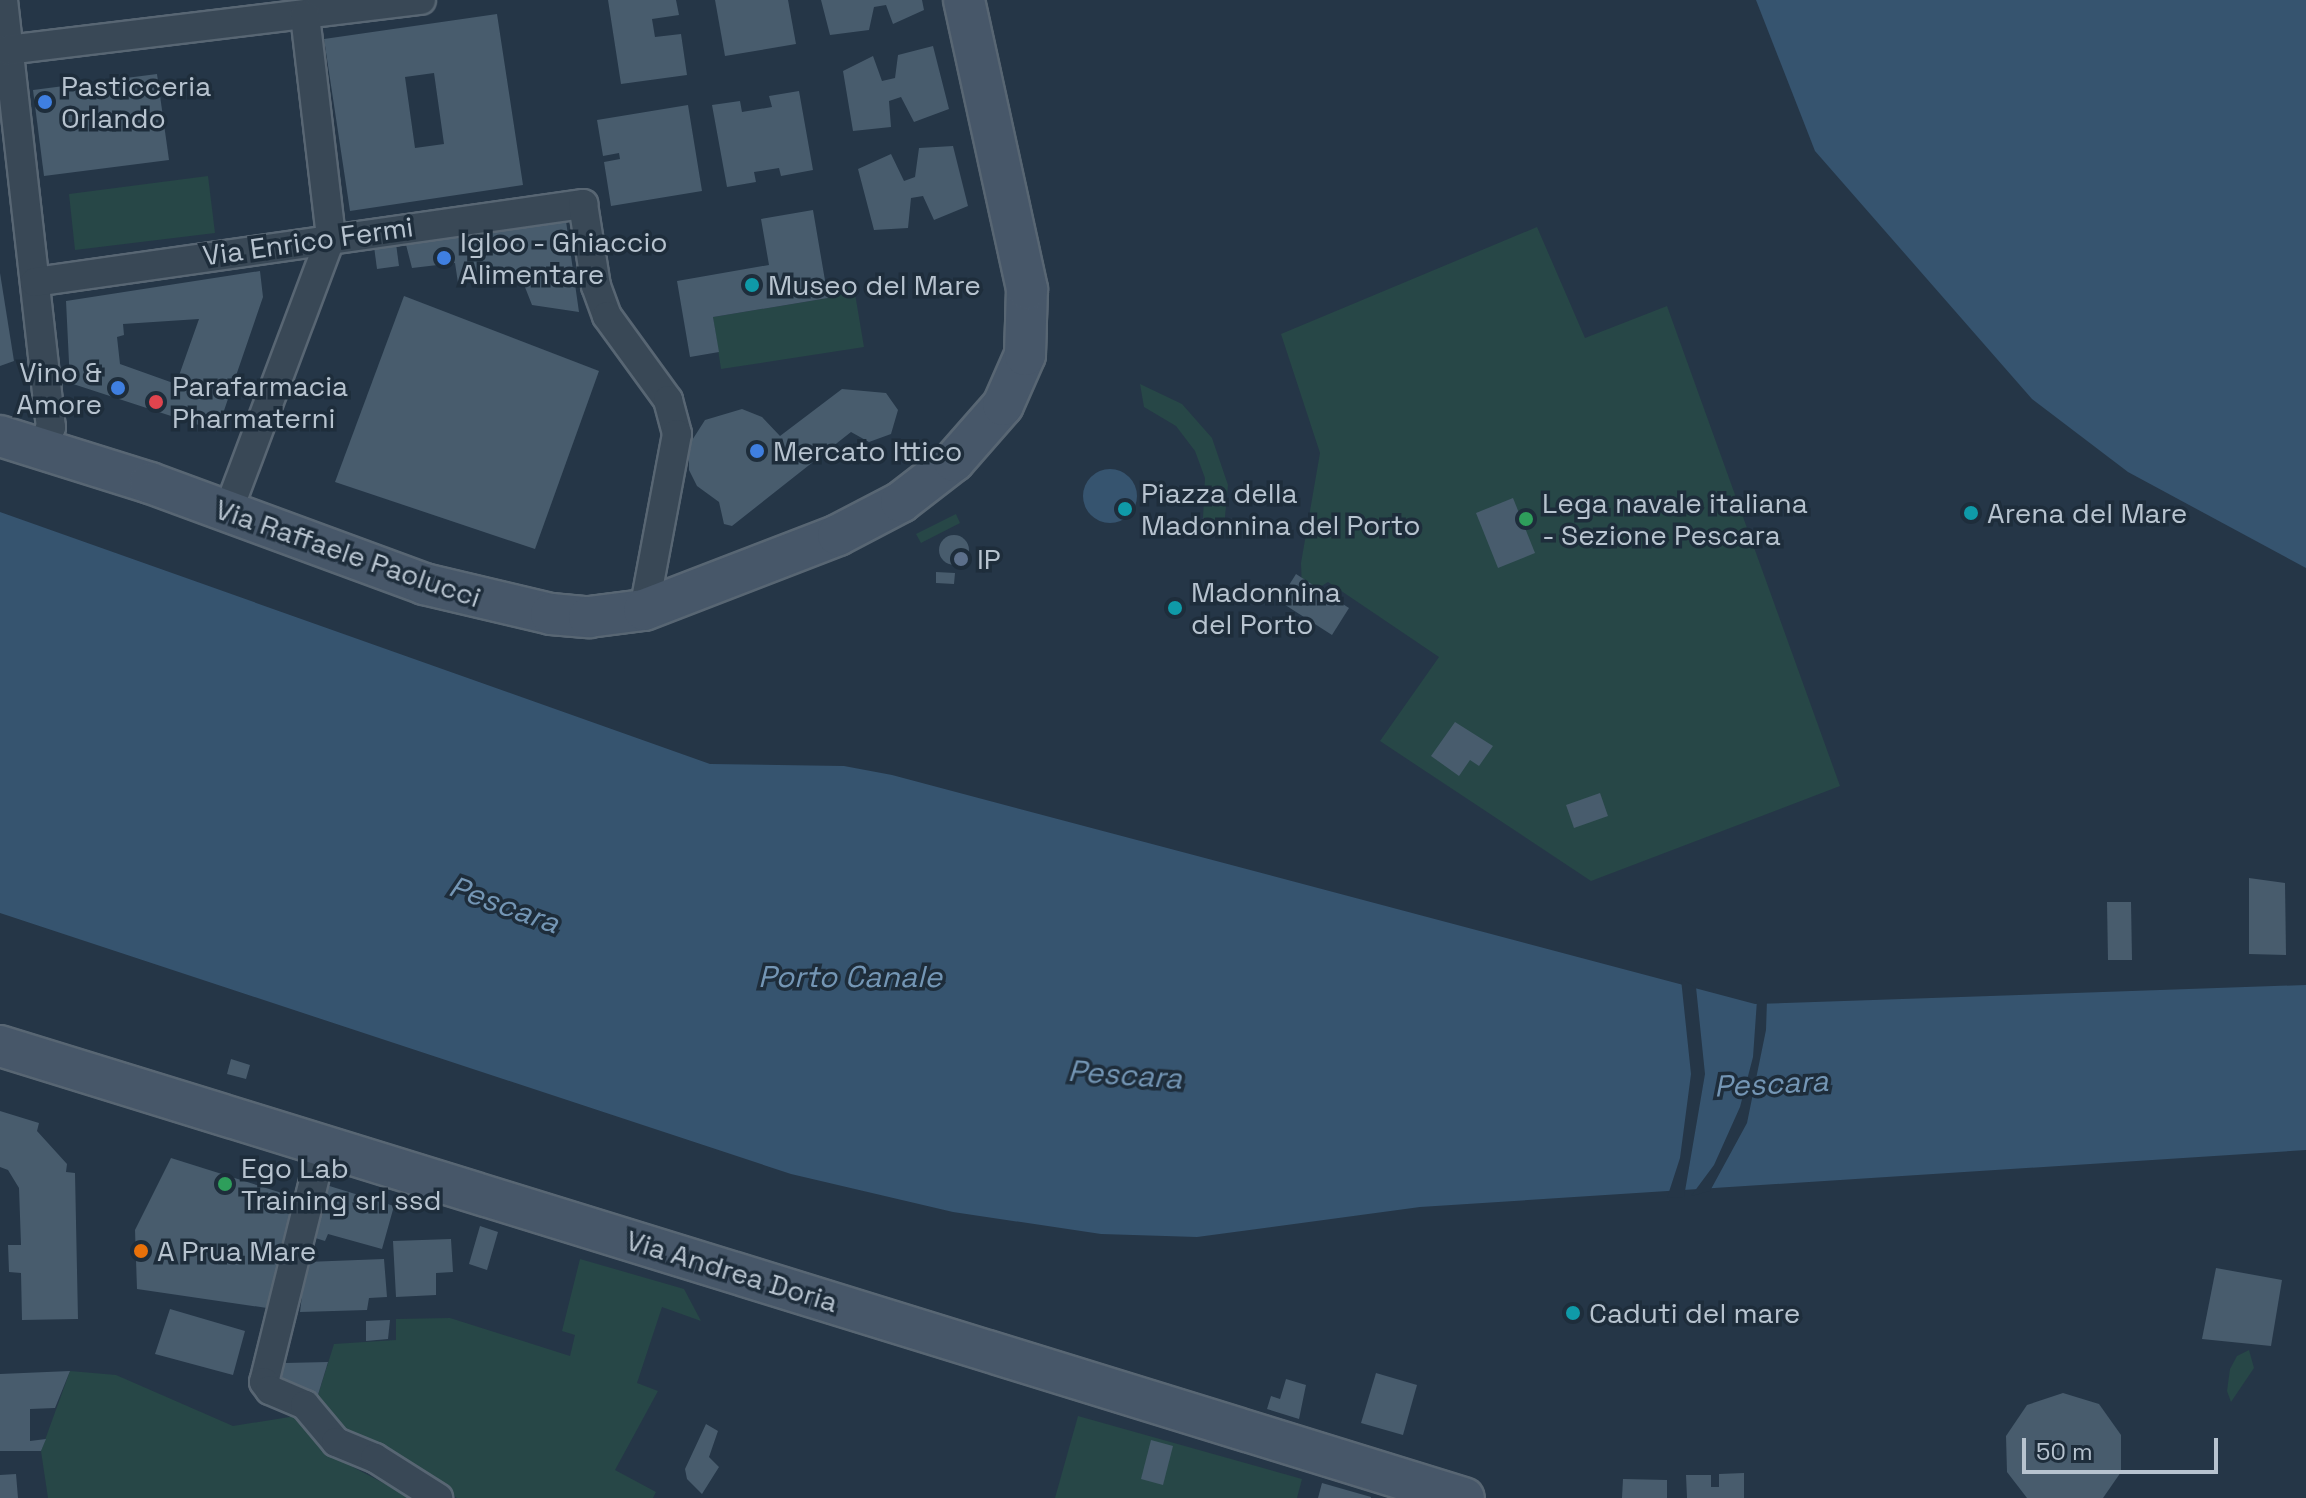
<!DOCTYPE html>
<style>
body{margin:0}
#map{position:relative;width:2306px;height:1498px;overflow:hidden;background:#253647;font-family:"Space Grotesk",sans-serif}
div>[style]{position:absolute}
.green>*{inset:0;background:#274747}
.water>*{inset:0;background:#36546f}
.round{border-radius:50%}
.pier>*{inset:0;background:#253647}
.building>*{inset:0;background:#485c6d}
.roads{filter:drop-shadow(2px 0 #586673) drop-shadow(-2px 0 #586673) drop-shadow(0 2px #586673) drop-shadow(0 -2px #586673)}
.street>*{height:28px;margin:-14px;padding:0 14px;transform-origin:14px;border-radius:14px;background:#394856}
.secondary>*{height:40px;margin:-20px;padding:0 20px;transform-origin:20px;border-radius:20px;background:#475769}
.dots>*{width:22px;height:22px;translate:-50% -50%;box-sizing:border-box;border:4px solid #1e2d3b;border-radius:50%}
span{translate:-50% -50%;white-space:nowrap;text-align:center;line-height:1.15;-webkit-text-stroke:7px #1e2d3b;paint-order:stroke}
.poi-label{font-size:28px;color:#b7c3cf}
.left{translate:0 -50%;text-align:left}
.right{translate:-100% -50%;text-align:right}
.street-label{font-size:28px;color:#b7c3cf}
.water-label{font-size:30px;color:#7496b5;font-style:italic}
.scale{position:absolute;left:2022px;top:1438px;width:196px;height:36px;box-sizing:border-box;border:4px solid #b7c3cf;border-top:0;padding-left:10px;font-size:24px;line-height:28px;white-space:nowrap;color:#b7c3cf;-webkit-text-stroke:6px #1e2d3b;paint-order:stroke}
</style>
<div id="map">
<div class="green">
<i style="clip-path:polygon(208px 176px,215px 233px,75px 250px,69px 194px)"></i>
<i style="clip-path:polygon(1537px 227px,1585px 338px,1667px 306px,1840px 786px,1591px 881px,1380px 741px,1439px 657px,1328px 582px,1307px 595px,1302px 591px,1301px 563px,1320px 453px,1281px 334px)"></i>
<i style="clip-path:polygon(853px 282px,864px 347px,721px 369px,713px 317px,828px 298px,827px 289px)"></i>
<i style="clip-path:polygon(1140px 384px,1182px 404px,1212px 438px,1228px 485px,1224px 527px,1203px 518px,1205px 478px,1195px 451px,1176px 426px,1144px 407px)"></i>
<i style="clip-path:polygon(956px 514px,960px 523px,921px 543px,916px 534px)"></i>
<i style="clip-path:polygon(580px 1259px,684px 1289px,701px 1321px,662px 1307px,637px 1383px,658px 1391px,615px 1470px,656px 1492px,653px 1498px,457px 1498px,327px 1418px,317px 1398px,334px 1344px,396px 1340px,396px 1319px,450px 1318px,570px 1356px,575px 1335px,562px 1331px)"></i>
<i style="clip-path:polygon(2249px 1350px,2254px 1368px,2231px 1402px,2227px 1391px,2230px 1369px,2237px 1356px)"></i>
<i style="clip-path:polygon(70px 1371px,116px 1375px,233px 1426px,296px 1416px,347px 1464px,412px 1498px,48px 1498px,41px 1451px)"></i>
<i style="clip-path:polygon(1078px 1416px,1302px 1479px,1297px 1498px,1055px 1498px)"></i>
</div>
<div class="water">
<i style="clip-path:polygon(1756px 0,2306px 0,2306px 568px,2128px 472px,2032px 399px,1815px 151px)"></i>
<i class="round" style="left:1083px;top:469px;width:54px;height:54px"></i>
<i style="clip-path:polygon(0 512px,710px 764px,844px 766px,892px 775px,1755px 1004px,2306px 985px,2306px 1150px,1420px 1207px,1197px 1237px,1101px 1234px,953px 1212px,791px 1174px,0 913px)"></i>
</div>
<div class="pier">
<i style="clip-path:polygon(1681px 979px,1696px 987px,1705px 1074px,1684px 1197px,1667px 1198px,1680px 1158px,1691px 1074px)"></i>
<i style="clip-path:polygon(1757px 1000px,1767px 1000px,1766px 1030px,1747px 1123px,1710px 1191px,1691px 1196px,1714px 1165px,1740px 1107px,1753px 1057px)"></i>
</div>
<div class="building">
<i style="clip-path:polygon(608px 0,676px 0,679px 15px,652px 19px,655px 37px,681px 34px,687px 75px,621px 84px)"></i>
<i style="clip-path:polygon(715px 0,788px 0,796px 44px,725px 56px)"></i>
<i style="clip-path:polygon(821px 0,922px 0,924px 10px,893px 24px,886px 5px,874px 7px,869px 30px,830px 35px)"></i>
<i style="clip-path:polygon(evenodd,497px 14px,523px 185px,350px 211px,324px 39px,497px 14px,434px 73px,444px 144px,415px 148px,405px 77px,434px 73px)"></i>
<i style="clip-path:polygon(933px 46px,949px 109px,914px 122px,901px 97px,889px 101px,891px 127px,853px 131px,843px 71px,873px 56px,882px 81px,895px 78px,898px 55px)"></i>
<i style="clip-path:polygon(157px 74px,169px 160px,44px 176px,33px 90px)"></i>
<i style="clip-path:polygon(799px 91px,813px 170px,781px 176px,779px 168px,754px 172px,756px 182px,727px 187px,712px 105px,740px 101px,742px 112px,772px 107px,769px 96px)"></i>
<i style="clip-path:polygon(688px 105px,702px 191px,611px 206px,604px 162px,620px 159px,619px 153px,603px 156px,597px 120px)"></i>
<i style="clip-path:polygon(953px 146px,968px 206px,934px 220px,923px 196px,911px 198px,908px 228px,874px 230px,858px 169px,891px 154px,904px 181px,915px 177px,919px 148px)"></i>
<i style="clip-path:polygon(813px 210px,828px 298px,713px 317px,719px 352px,690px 357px,677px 281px,769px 265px,761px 219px)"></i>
<i style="clip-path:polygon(565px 214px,579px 312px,532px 305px,521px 277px,458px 283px,455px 263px,412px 268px,403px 233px)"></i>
<i style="clip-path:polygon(395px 236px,399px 266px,377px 269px,373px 239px)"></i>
<i style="clip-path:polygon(evenodd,260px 271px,263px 297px,217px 431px,70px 383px,66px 301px,260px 271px,199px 319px,176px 384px,120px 364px,117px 337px,124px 335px,123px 324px,199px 319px)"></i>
<i style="clip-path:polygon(0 273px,14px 361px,0 366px)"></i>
<i style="clip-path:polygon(404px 296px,599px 371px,535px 549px,335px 482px)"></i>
<i style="clip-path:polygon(842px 389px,886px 393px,898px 410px,891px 434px,869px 442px,851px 432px,732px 526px,724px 524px,719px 502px,697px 486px,689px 470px,689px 445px,705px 420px,742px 409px,762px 417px,780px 436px)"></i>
<i style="clip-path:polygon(1513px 498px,1535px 553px,1498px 568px,1476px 513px)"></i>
<i style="clip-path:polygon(1203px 518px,1224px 527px,1220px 538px,1198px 530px)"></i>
<i class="round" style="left:939px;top:535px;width:30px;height:30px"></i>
<i style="clip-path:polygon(936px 572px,955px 573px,954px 584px,936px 583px)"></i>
<i style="clip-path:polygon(1296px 574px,1349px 608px,1332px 635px,1279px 601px)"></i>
<i style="clip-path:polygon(1455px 722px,1493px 746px,1479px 766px,1470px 760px,1459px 776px,1431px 756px)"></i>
<i style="clip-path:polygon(1600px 793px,1608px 816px,1574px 828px,1566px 805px)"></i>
<i style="clip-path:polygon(2249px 878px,2285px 883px,2286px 955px,2249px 954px)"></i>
<i style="clip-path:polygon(2107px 902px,2131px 902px,2132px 960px,2108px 960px)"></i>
<i style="clip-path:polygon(231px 1059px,250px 1065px,246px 1079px,227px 1074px)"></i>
<i style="clip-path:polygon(0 1111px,39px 1123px,37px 1131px,67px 1164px,66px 1172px,75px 1173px,78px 1319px,22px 1320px,21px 1273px,9px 1272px,8px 1245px,21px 1245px,19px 1188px,8px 1170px,0 1167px)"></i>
<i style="clip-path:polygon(171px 1158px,298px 1198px,267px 1308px,137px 1289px,135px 1230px)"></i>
<i style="clip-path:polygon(323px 1184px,394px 1206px,382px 1249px,328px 1234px,325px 1241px,309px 1236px)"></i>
<i style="clip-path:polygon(480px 1226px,498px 1232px,487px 1270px,469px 1264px)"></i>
<i style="clip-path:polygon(451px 1239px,453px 1272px,436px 1273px,436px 1295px,396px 1297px,393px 1241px)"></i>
<i style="clip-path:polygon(384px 1259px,387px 1297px,369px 1298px,367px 1310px,300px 1312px,306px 1262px)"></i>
<i style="clip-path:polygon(2216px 1268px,2282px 1280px,2271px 1346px,2202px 1339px)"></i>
<i style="clip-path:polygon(170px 1309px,245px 1331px,233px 1375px,155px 1354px)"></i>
<i style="clip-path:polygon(390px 1320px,388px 1339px,366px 1341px,366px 1321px)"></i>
<i style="clip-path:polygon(328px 1362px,317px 1398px,278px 1387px,285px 1363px)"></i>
<i style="clip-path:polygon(70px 1371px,55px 1408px,30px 1409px,30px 1441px,46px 1439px,41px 1451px,0 1451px,0 1374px)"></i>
<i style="clip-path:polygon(1376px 1373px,1417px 1385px,1403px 1435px,1361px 1423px)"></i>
<i style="clip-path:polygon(1286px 1379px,1306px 1385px,1299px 1419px,1267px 1409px,1271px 1396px,1280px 1399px)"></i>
<i style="clip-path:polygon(2063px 1393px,2099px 1404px,2121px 1435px,2121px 1472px,2103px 1498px,2027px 1498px,2007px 1472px,2006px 1436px,2027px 1405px)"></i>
<i style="clip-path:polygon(706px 1424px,718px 1431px,709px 1457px,719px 1467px,702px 1494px,687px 1479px,685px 1469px)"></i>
<i style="clip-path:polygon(1151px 1440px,1173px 1446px,1163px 1485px,1141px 1479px)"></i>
<i style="clip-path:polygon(1744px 1473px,1744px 1498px,1687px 1498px,1686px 1475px,1711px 1475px,1711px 1487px,1719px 1487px,1719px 1474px)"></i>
<i style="clip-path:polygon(16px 1474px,18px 1498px,0 1498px,0 1475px)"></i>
<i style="clip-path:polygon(1623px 1479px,1667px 1480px,1667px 1498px,1622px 1498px)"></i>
<i style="clip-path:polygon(1322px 1483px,1371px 1497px,1371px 1498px,1318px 1498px)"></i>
</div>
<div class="roads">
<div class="street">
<i style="left:3px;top:0;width:430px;rotate:83.6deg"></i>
<i style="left:51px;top:427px;width:26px;rotate:118deg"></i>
<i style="left:7px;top:50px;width:417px;rotate:-6.9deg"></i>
<i style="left:35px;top:282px;width:554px;rotate:-8.1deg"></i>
<i style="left:583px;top:204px;width:83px;rotate:81deg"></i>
<i style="left:596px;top:286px;width:32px;rotate:70deg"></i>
<i style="left:607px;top:316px;width:104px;rotate:54deg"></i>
<i style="left:668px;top:400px;width:35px;rotate:75deg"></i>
<i style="left:677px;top:434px;width:179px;rotate:100.6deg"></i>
<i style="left:228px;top:511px;width:293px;rotate:-69.4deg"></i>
<i style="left:331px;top:237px;width:223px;rotate:-96.7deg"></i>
<i style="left:323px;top:1144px;width:245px;rotate:103.9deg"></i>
<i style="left:264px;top:1382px;width:10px;rotate:53deg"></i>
<i style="left:270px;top:1390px;width:38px;rotate:23deg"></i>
<i style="left:305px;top:1405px;width:48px;rotate:50deg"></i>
<i style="left:336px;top:1442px;width:42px;rotate:22.3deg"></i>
<i style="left:375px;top:1458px;width:75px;rotate:32.4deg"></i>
</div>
<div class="secondary">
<i style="left:0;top:436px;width:157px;rotate:17.4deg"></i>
<i style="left:150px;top:483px;width:292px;rotate:20.2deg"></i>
<i style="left:424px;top:584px;width:130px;rotate:13.3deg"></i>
<i style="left:551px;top:614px;width:38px;rotate:5deg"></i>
<i style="left:589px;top:617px;width:55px;rotate:-7.3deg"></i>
<i style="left:644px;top:610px;width:208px;rotate:-21.1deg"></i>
<i style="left:838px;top:535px;width:71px;rotate:-27.6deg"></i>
<i style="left:901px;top:502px;width:67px;rotate:-37.7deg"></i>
<i style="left:954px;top:461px;width:74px;rotate:-48.8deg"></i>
<i style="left:1003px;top:405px;width:55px;rotate:-66.3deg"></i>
<i style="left:1025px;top:355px;width:66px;rotate:-88.3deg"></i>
<i style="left:1027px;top:289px;width:296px;rotate:-102.3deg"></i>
<i style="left:0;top:1046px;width:1532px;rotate:17.16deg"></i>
</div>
</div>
<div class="dots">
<i style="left:45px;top:102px;background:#3f7fe0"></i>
<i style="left:444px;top:258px;background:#3f7fe0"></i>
<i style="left:752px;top:285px;background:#0f9aa8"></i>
<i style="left:118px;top:388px;background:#3f7fe0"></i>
<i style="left:156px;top:402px;background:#e0444e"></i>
<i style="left:757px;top:451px;background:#3f7fe0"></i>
<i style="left:1125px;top:509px;background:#0f9aa8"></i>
<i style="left:1971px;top:513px;background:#0f9aa8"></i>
<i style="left:1526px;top:519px;background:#2e9e5b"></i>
<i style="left:961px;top:559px;background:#5c6f8a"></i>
<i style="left:1175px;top:608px;background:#0f9aa8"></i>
<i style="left:225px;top:1184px;background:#2e9e5b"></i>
<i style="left:141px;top:1251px;background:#e8710a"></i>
<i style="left:1573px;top:1313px;background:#0f9aa8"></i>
</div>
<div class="poi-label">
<span class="left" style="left:61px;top:102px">Pasticceria<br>Orlando</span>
<span class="left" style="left:460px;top:258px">Igloo - Ghiaccio<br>Alimentare</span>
<span class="left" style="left:768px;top:285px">Museo del Mare</span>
<span class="right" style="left:102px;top:388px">Vino &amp;<br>Amore</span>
<span class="left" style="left:172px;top:402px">Parafarmacia<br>Pharmaterni</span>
<span class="left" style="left:773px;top:451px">Mercato Ittico</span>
<span class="left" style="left:1141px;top:509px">Piazza della<br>Madonnina del Porto</span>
<span class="left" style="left:1542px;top:519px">Lega navale italiana<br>- Sezione Pescara</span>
<span class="left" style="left:1987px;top:513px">Arena del Mare</span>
<span class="left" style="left:977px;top:559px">IP</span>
<span class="left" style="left:1191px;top:608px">Madonnina<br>del Porto</span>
<span class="left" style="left:241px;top:1184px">Ego Lab<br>Training srl ssd</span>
<span class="left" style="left:157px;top:1251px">A Prua Mare</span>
<span class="left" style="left:1589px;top:1313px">Caduti del mare</span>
</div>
<div class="street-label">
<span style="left:308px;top:241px;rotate:-8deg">Via Enrico Fermi</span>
<span style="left:348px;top:553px;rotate:19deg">Via Raffaele Paolucci</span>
<span style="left:732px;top:1271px;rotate:17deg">Via Andrea Doria</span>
</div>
<div class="water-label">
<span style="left:504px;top:905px;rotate:20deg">Pescara</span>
<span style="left:850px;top:977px">Porto Canale</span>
<span style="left:1125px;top:1075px;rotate:4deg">Pescara</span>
<span style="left:1771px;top:1084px;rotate:-3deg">Pescara</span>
</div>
<div class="scale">50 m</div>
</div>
